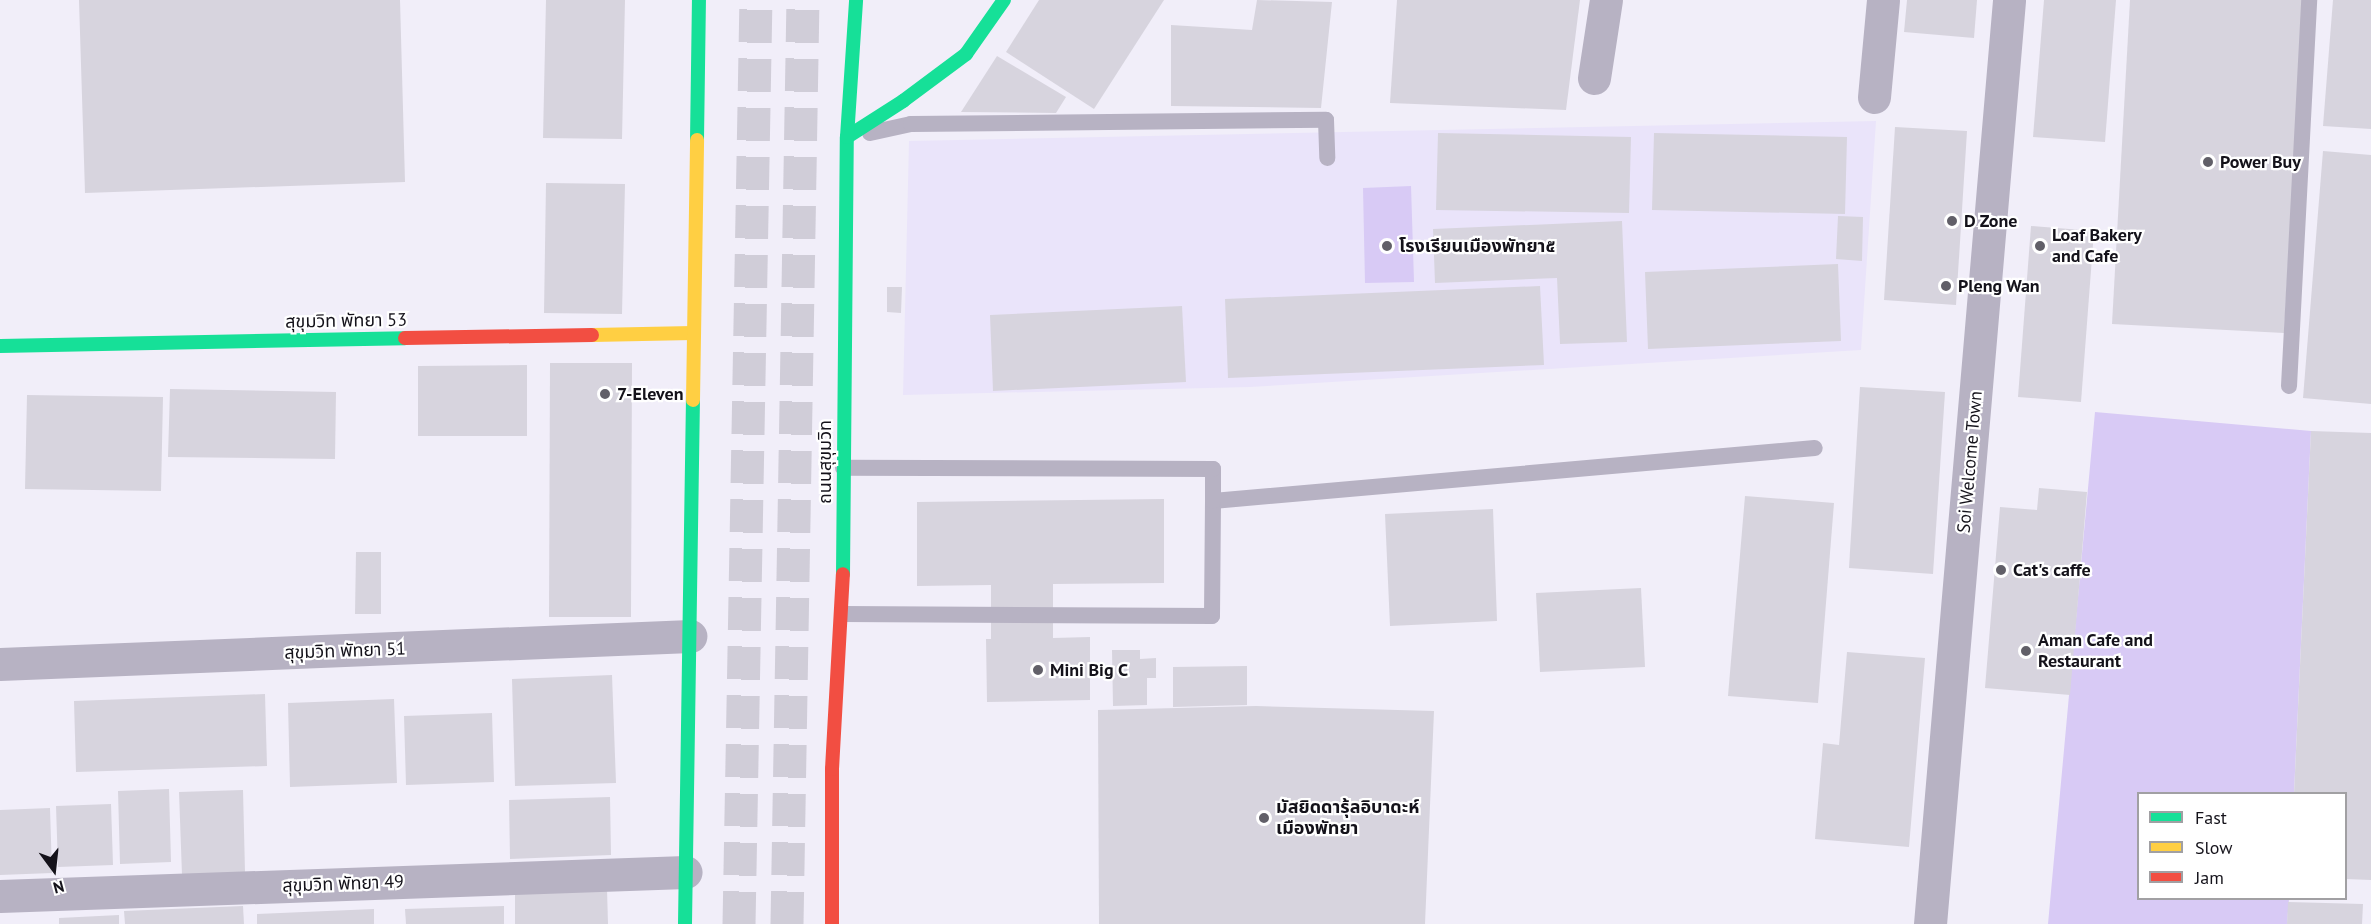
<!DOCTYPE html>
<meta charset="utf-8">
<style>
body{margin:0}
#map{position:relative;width:2371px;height:924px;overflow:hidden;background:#f1eef9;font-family:"PT Sans","Noto Sans Thai",sans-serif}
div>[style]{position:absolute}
.built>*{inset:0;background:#eae4fa}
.green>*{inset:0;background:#d8caf5}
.building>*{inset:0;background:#d7d4de}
.highway-tunnel>*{height:33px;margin-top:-16.5px;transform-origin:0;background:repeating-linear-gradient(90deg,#d0cdd8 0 33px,transparent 0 49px)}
.lane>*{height:16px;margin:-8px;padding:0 8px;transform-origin:8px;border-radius:8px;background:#b7b2c3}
.street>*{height:33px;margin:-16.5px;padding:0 16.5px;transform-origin:16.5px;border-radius:16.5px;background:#b7b2c3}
.fast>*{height:14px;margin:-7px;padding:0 7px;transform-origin:7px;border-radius:7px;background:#16e098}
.slow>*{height:14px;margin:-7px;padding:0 7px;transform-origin:7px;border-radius:7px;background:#ffcf43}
.jam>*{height:14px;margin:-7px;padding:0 7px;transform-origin:7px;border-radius:7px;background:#f24e42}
.dots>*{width:16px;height:16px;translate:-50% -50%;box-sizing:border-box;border:3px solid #fff;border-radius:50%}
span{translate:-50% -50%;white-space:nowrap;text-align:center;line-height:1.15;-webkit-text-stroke:4.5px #fff;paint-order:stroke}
.poi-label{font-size:18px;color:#14121a;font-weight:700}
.left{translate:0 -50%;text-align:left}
.street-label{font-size:18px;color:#14121a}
.legend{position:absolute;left:2137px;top:792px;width:210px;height:108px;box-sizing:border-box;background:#fff;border:2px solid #a1a0a3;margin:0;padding:8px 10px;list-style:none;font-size:18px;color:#14121a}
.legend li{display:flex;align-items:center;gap:12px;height:30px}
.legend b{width:30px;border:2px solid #a1a0a3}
.north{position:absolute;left:24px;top:840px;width:60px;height:60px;-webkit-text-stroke:4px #fff;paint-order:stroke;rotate:165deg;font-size:16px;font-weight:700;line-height:24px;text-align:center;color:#14121a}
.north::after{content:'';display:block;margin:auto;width:21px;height:27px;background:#14121a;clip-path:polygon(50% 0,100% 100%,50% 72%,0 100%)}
</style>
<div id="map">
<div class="built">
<i style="clip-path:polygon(1876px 121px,1861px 350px,1250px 387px,903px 395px,909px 141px)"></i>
</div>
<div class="green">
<i style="clip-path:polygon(1411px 186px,1414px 282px,1365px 283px,1363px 188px)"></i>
<i style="clip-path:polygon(2095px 412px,2311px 431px,2294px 793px,2138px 794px,2138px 898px,2289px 899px,2287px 924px,2048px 924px)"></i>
</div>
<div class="building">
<i style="clip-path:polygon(79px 0,400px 0,405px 182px,85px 193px)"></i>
<i style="clip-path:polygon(546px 0,625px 0,622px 139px,543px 138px)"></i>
<i style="clip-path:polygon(1039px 0,1164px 0,1094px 109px,1006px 52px)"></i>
<i style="clip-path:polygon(1257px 0,1332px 2px,1321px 108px,1171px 106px,1171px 25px,1252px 30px)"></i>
<i style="clip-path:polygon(1397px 0,1580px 0,1566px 110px,1390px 103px)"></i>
<i style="clip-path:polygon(1907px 0,1977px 0,1974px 38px,1904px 32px)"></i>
<i style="clip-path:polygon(2044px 0,2116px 0,2105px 142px,2033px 137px)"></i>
<i style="clip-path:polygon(2130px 0,2303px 0,2284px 333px,2112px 324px)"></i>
<i style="clip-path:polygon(2333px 0,2371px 0,2371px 129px,2323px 126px)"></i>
<i style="clip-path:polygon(997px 56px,1066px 97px,1056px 113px,961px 112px)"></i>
<i style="clip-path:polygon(1895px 127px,1967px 131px,1956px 305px,1884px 300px)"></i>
<i style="clip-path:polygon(1438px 133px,1631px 137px,1629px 213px,1436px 210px)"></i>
<i style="clip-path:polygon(1654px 133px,1847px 137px,1845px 214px,1652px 210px)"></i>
<i style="clip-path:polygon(2323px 151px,2371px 155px,2371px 404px,2303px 398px)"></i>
<i style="clip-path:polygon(546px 183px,625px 184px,622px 314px,544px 313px)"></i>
<i style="clip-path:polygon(1838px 216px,1863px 217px,1862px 261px,1836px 259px)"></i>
<i style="clip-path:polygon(1622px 221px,1627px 342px,1560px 344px,1557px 278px,1435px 283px,1433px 229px)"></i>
<i style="clip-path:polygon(2031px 226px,2094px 231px,2081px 402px,2018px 397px)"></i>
<i style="clip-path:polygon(1838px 264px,1841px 341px,1648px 349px,1645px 272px)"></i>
<i style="clip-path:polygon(1540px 286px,1544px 365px,1228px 378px,1225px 299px)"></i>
<i style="clip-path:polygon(887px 287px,902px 287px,901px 313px,887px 312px)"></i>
<i style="clip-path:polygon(1182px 306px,1186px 382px,993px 391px,990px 315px)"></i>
<i style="clip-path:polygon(550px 363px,632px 363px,631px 617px,549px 617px)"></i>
<i style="clip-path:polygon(527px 365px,527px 436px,418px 436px,418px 366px)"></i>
<i style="clip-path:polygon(1860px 387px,1945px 392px,1933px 574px,1849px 568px)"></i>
<i style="clip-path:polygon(170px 389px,336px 392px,335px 459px,168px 457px)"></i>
<i style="clip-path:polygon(27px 395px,163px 397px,161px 491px,25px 489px)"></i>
<i style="clip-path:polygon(2311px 431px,2371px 433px,2371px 880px,2346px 879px,2346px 794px,2294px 794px)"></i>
<i style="clip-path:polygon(2039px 488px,2087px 492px,2070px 695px,1985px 688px,2000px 507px,2037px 510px)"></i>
<i style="clip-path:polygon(1745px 496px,1834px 503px,1818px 703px,1728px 696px)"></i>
<i style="clip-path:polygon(1164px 499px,1164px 583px,1053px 584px,1053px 638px,1090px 637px,1090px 700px,987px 702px,986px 639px,991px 639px,991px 585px,917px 586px,917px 502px)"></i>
<i style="clip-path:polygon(1493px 509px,1497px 621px,1390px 626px,1385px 514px)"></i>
<i style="clip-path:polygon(356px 552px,381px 552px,381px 614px,355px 614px)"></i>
<i style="clip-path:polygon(1641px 588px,1645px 667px,1540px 672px,1536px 593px)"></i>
<i style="clip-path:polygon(1112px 650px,1140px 650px,1140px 659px,1156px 658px,1156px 678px,1147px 678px,1147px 705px,1113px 706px)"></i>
<i style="clip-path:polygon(1847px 652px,1925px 658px,1909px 847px,1815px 839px,1823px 743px,1839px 745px)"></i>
<i style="clip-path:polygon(1247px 666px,1247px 705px,1173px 707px,1173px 667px)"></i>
<i style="clip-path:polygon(612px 675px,616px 783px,515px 786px,512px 679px)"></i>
<i style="clip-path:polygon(265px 694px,267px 766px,76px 772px,74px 701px)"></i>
<i style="clip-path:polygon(394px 699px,397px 783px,290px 787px,288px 703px)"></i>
<i style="clip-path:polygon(1256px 706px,1434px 711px,1425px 924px,1099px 924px,1098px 710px)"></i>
<i style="clip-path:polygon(492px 713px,494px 782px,406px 785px,404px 716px)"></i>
<i style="clip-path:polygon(169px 789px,171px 862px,120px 864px,118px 791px)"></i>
<i style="clip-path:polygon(243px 790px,245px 872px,182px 875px,179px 792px)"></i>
<i style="clip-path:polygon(610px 797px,611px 855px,510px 859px,509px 800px)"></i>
<i style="clip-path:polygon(111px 804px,113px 865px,58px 867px,56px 806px)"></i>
<i style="clip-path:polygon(50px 808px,52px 873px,0 875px,0 810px)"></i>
<i style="clip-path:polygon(607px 889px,608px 924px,515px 924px,515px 892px)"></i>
<i style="clip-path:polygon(2288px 902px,2363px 904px,2362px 924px,2287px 924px)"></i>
<i style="clip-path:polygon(243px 906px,244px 924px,125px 924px,124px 911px)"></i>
<i style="clip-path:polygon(504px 906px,504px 924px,406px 924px,405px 909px)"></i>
<i style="clip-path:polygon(374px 909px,374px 924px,257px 924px,257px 914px)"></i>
<i style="clip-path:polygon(119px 915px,119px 924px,59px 924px,59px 918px)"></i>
</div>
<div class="highway-tunnel">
<i style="left:739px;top:924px;width:924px;rotate:-88.95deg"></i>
<i style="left:787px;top:924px;width:924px;rotate:-89.01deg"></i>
</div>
<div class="lane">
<i style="left:870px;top:133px;width:42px;rotate:-12.4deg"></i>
<i style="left:911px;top:124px;width:415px;rotate:-0.6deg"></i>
<i style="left:1326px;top:120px;width:38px;rotate:88deg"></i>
<i style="left:2289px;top:386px;width:387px;rotate:-87deg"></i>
<i style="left:1213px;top:501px;width:604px;rotate:-5.03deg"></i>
<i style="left:843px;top:614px;width:369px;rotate:0.3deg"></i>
<i style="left:1212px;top:616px;width:115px;rotate:-89.5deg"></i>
<i style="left:1213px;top:501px;width:32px;rotate:-90deg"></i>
<i style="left:1213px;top:469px;width:370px;rotate:-179.8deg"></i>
</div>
<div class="street">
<i style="left:1594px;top:78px;width:79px;rotate:-81.3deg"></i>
<i style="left:1874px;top:97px;width:97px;rotate:-84.7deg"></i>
<i style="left:0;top:664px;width:691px;rotate:-2.32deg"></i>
<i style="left:0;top:896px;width:686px;rotate:-2deg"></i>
<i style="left:1930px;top:924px;width:927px;rotate:-85.11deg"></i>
</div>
<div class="fast">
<i style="left:847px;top:137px;width:67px;rotate:-32.7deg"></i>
<i style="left:903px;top:101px;width:79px;rotate:-36.7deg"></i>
<i style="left:966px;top:54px;width:66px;rotate:-54.9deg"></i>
<i style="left:697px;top:140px;width:140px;rotate:-89.2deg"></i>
<i style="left:0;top:346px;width:405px;rotate:-1.1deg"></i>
<i style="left:843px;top:574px;width:437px;rotate:-89.5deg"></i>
<i style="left:847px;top:137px;width:137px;rotate:-86.2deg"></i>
<i style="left:685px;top:924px;width:524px;rotate:-89.13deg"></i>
</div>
<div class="slow">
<i style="left:592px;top:335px;width:101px;rotate:-1.1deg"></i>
<i style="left:693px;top:400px;width:260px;rotate:-89.1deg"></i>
</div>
<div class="jam">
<i style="left:405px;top:338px;width:187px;rotate:-0.9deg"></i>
<i style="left:832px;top:924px;width:155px;rotate:-90deg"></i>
<i style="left:832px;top:769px;width:195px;rotate:-86.8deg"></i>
</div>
<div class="dots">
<i style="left:2208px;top:162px;background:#615f68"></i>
<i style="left:1952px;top:221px;background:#615f68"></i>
<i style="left:1387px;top:246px;background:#615f68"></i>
<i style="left:2040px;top:246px;background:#615f68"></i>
<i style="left:1946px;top:286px;background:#615f68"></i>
<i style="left:605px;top:394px;background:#615f68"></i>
<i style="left:2001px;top:570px;background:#615f68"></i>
<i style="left:2026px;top:651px;background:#615f68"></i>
<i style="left:1038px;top:670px;background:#615f68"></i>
<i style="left:1264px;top:818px;background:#615f68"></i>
</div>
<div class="poi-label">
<span class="left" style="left:2220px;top:162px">Power Buy</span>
<span class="left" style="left:1964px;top:221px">D Zone</span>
<span class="left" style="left:2052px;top:246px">Loaf Bakery<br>and Cafe</span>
<span class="left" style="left:1399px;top:246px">โรงเรียนเมืองพัทยา๕</span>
<span class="left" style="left:1958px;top:286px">Pleng Wan</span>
<span class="left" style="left:617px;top:394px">7-Eleven</span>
<span class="left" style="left:2013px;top:570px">Cat's caffe</span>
<span class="left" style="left:2038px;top:651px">Aman Cafe and<br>Restaurant</span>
<span class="left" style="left:1050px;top:670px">Mini Big C</span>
<span class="left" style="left:1276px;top:818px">มัสยิดดารุ้ลอิบาดะห์<br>เมืองพัทยา</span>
</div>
<div class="street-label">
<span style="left:346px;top:321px;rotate:-1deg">สุขุมวิท พัทยา 53</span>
<span style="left:825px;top:462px;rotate:-90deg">ถนนสุขุมวิท</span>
<span style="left:1970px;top:462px;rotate:-85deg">Soi Welcome Town</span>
<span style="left:345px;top:651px;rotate:-2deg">สุขุมวิท พัทยา 51</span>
<span style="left:343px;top:884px;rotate:-2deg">สุขุมวิท พัทยา 49</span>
</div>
<ul class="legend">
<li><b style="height:8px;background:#16e098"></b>Fast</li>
<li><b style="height:8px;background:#ffcf43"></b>Slow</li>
<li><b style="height:8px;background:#f24e42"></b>Jam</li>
</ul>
<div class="north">N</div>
</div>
